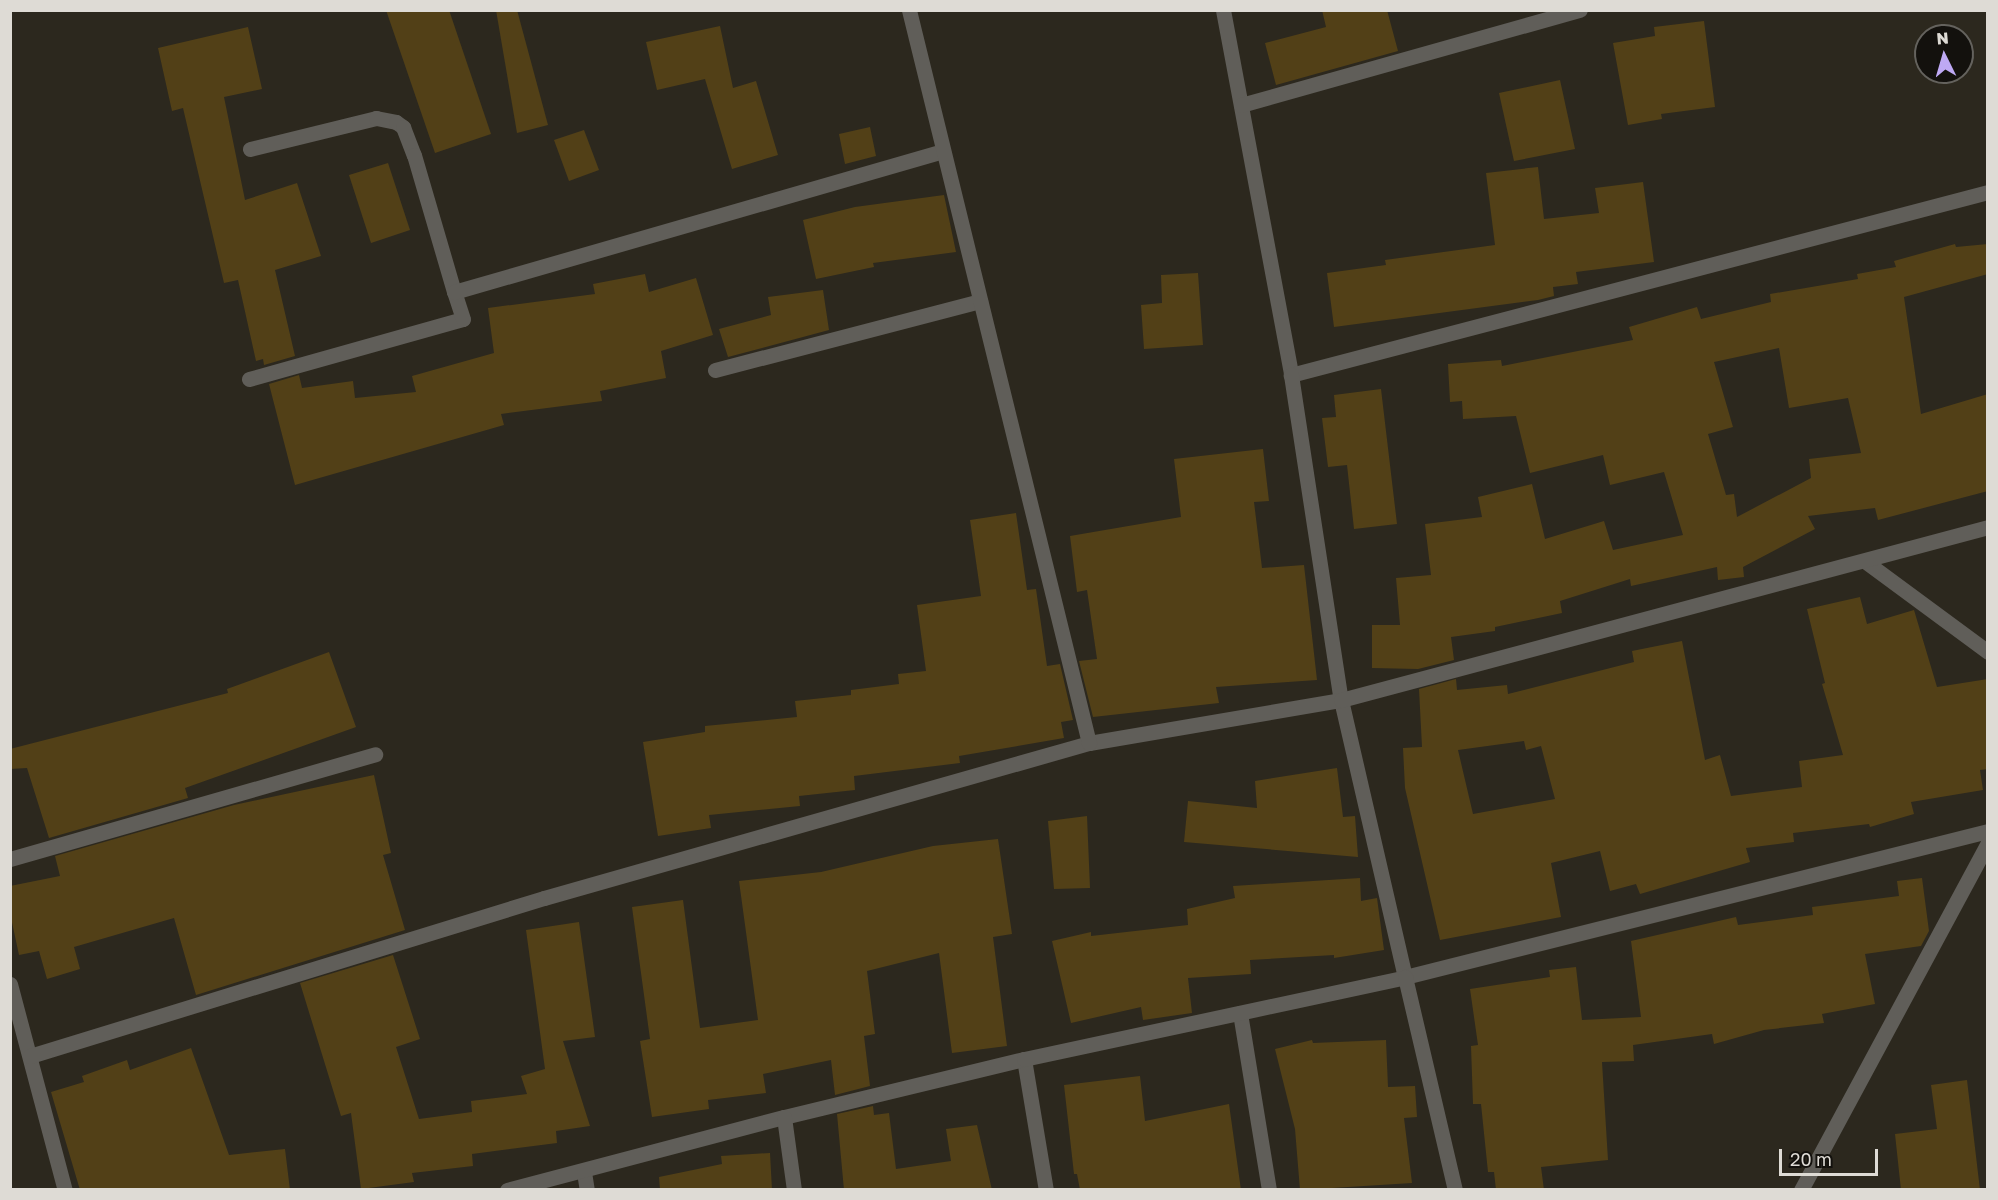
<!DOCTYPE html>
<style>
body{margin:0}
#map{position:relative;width:1998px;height:1200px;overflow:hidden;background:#2c281e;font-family:"Golos Text",sans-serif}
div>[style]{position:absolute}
.building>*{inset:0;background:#524017}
.minor>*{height:15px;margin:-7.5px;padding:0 7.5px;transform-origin:7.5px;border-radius:7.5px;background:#605e59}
span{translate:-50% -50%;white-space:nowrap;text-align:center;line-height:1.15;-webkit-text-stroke:4.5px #13110d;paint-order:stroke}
.frame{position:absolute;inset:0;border:12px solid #dedbd5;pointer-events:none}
.north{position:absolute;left:1914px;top:24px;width:60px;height:60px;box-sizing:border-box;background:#13110d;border:2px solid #64625d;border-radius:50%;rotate:355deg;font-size:16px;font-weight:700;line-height:24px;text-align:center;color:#dedbd5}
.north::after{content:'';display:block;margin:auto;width:21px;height:27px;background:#bea9f4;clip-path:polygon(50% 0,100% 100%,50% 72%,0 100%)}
.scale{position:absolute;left:1779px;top:1149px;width:99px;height:27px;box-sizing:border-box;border:3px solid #dedbd5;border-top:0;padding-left:8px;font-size:18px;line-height:21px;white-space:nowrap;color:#dedbd5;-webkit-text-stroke:4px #13110d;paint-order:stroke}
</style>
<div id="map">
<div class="building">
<i style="clip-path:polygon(386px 10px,449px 10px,491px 134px,435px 153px)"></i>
<i style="clip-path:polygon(496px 10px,517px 10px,548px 125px,517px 133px)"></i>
<i style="clip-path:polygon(1322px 10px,1387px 10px,1398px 51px,1276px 85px,1265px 43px,1326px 27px)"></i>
<i style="clip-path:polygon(1704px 21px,1715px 107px,1661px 114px,1662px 119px,1628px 125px,1613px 43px,1655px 36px,1654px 27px)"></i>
<i style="clip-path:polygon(720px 26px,733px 88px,756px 81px,778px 155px,732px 169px,705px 79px,657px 90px,646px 42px)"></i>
<i style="clip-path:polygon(248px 27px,262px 89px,224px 97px,245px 200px,297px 183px,321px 256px,275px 270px,295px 356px,264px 365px,263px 359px,256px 361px,238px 280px,224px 283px,183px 108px,172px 111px,158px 48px)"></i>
<i style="clip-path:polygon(1560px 80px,1575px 149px,1514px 161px,1499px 93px)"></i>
<i style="clip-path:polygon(870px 127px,876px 156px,845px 164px,839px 134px)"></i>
<i style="clip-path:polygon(584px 130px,599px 170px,569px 181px,554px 140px)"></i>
<i style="clip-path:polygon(388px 163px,410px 230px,371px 243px,349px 175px)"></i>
<i style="clip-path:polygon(1538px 167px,1544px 219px,1599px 213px,1595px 188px,1643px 182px,1654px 262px,1576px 272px,1578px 284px,1553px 287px,1554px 296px,1538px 300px,1334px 327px,1327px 273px,1386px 265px,1385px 260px,1495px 245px,1486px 173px)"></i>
<i style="clip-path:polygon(944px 195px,956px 252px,873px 263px,874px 267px,816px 279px,803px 220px,855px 207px)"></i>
<i style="clip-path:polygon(evenodd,1955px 244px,1956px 247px,1988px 244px,1988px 274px,1904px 297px,1921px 414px,1988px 394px,1988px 491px,1878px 520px,1875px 508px,1808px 516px,1815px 529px,1743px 567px,1744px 577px,1718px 580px,1717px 567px,1631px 586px,1630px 579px,1560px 601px,1562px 613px,1495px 627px,1495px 631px,1451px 637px,1454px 660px,1418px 669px,1372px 668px,1372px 625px,1400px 625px,1396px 578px,1431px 575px,1425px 524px,1482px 517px,1478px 497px,1532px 484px,1545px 539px,1604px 521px,1613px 550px,1683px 535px,1664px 472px,1610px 485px,1603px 455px,1530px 473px,1516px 416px,1463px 419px,1462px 401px,1450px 402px,1448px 364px,1501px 360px,1502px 366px,1633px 340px,1629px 327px,1697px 307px,1701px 319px,1771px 302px,1770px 294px,1858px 279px,1857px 274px,1896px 267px,1894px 261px,1955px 244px,1779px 348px,1789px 408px,1848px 398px,1861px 453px,1809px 459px,1811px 478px,1737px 517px,1734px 494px,1726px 495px,1708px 434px,1733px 427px,1714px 362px,1779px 348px)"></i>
<i style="clip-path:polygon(1198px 273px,1203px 345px,1144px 349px,1141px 305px,1162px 303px,1161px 275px)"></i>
<i style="clip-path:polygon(645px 274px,649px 292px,696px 278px,713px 335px,661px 351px,666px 378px,600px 391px,602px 401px,501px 414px,504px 425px,295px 485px,269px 384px,299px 375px,302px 388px,353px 381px,355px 398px,416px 392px,412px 376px,494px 353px,488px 308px,595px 294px,593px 284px)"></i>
<i style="clip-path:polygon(823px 290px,829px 330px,728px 357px,719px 329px,771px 315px,768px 297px)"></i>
<i style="clip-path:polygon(1381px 389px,1397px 524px,1354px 529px,1347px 465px,1328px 467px,1322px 418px,1336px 417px,1334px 395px)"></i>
<i style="clip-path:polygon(1263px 449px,1269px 501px,1254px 502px,1262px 568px,1304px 565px,1317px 680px,1216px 687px,1219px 703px,1093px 717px,1079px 661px,1097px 659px,1087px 590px,1077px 592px,1070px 536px,1181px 517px,1174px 459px)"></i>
<i style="clip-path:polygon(1016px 513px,1027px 590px,1036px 589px,1047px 666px,1060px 664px,1073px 720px,1061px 722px,1064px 738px,959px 756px,960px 763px,854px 776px,855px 790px,799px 796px,800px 806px,709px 815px,711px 828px,658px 836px,643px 742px,705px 732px,705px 726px,797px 717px,795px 701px,851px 695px,851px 690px,899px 684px,898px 674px,926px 671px,917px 605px,981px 596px,970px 520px)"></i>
<i style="clip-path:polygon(evenodd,1860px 597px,1867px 624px,1914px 610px,1937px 687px,1988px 679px,1988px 769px,1980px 770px,1983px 790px,1911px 802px,1914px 814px,1870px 827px,1869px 824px,1793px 833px,1794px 842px,1746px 848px,1750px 862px,1640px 894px,1636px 884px,1610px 891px,1600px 851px,1551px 863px,1561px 917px,1440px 940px,1405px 788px,1403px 748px,1422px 747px,1419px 689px,1456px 679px,1457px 690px,1507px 685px,1508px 694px,1634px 662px,1632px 651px,1682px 641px,1705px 760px,1720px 755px,1731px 796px,1802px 787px,1799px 761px,1843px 755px,1822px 684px,1825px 683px,1807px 609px,1860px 597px,1524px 741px,1526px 750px,1541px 746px,1555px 799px,1473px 814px,1458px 750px,1524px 741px)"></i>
<i style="clip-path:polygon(329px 652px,356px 727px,185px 788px,188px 798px,49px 838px,27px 768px,10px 769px,10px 749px,228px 693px,227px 689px)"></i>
<i style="clip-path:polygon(1337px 768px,1343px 817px,1355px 816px,1358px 857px,1184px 842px,1188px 801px,1257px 808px,1255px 781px)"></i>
<i style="clip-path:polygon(374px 775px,391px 853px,383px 855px,405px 930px,196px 995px,174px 918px,74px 947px,80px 969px,47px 979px,39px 951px,19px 955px,10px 913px,10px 886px,60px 876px,55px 856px,234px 805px)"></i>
<i style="clip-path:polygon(1087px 816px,1090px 888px,1054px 889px,1048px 821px)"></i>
<i style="clip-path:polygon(998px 839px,1012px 934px,993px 937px,1007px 1046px,952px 1053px,939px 953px,867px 971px,875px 1034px,864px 1036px,870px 1086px,835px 1095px,831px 1060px,763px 1074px,766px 1093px,708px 1100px,709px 1109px,652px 1117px,640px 1041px,650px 1039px,632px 907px,683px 900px,700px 1028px,758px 1020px,739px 881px,821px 872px,933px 846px)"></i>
<i style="clip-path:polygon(1360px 878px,1361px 901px,1377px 898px,1384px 950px,1334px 958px,1334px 955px,1250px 960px,1251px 974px,1188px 978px,1192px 1013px,1143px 1020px,1141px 1007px,1071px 1023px,1052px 941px,1091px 932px,1091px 936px,1188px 925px,1187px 909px,1235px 898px,1233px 886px)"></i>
<i style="clip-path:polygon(1922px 878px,1929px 931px,1921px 946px,1865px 954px,1875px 1004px,1822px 1014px,1824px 1023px,1764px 1030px,1714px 1044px,1712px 1034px,1633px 1045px,1634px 1061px,1602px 1062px,1608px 1160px,1541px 1167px,1544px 1190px,1496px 1190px,1494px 1172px,1488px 1172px,1481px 1104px,1473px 1104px,1471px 1046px,1478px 1045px,1470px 989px,1550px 977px,1549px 970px,1576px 967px,1582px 1020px,1641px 1017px,1631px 941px,1736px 917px,1738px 925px,1813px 915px,1812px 907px,1899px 896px,1897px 881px)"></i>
<i style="clip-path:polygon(579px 922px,595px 1037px,563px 1041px,590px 1126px,556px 1131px,557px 1143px,472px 1154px,473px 1166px,412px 1173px,414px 1182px,361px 1189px,351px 1113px,341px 1116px,300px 983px,393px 955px,420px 1039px,396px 1047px,419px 1119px,472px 1112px,471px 1101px,527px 1094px,521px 1076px,545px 1069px,526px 930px)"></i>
<i style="clip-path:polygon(1312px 1040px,1313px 1043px,1386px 1040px,1388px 1087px,1415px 1086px,1417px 1117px,1404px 1118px,1412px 1183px,1300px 1190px,1295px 1129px,1275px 1049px)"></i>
<i style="clip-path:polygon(191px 1048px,229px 1155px,285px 1149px,290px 1190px,80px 1190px,51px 1092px,84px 1082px,82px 1076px,127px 1060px,130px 1070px)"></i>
<i style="clip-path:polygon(1140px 1076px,1145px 1121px,1229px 1104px,1241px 1190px,1080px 1190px,1077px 1174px,1074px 1174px,1064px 1085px)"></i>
<i style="clip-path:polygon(1967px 1080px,1980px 1190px,1901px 1190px,1895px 1134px,1937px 1129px,1931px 1085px)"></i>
<i style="clip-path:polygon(873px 1106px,874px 1115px,889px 1113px,896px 1169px,951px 1161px,946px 1129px,977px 1125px,992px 1190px,844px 1190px,837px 1114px)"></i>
<i style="clip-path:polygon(770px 1153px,772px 1190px,660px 1190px,659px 1177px,722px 1164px,721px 1156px)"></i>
</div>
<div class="minor">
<i style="left:1223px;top:10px;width:371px;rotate:79.4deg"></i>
<i style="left:1241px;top:105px;width:352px;rotate:-15.7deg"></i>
<i style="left:250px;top:149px;width:130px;rotate:-13.8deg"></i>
<i style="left:376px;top:118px;width:20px;rotate:11deg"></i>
<i style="left:396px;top:122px;width:9px;rotate:36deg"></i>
<i style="left:403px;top:127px;width:30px;rotate:69deg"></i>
<i style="left:414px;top:155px;width:143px;rotate:73.7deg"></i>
<i style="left:1988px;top:192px;width:721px;rotate:165.29deg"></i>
<i style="left:1291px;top:375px;width:329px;rotate:81.3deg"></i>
<i style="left:1341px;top:700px;width:284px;rotate:77deg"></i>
<i style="left:1405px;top:977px;width:601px;rotate:-14.06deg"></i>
<i style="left:715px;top:370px;width:274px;rotate:-14.6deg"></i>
<i style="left:249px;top:379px;width:222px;rotate:-15.7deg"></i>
<i style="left:463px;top:319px;width:28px;rotate:-108deg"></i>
<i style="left:454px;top:292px;width:509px;rotate:-16.08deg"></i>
<i style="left:1866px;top:562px;width:152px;rotate:36.4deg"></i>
<i style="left:1089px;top:743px;width:256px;rotate:-9.7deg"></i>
<i style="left:1341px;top:700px;width:670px;rotate:-14.97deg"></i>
<i style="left:10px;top:859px;width:380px;rotate:-16deg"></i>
<i style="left:10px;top:984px;width:213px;rotate:75.1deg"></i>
<i style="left:1240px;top:1013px;width:179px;rotate:80.7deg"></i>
<i style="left:30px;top:1056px;width:538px;rotate:-17.09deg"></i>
<i style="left:544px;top:898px;width:567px;rotate:-15.88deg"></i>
<i style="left:1089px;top:743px;width:755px;rotate:-103.8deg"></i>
<i style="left:1024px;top:1059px;width:133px;rotate:80.5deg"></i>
<i style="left:784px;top:1117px;width:247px;rotate:-13.6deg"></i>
<i style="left:1024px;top:1059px;width:390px;rotate:-12.1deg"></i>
<i style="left:1405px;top:977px;width:219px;rotate:76.8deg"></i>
<i style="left:584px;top:1172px;width:18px;rotate:81deg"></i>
<i style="left:507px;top:1190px;width:286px;rotate:-14.8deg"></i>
<i style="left:784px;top:1117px;width:74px;rotate:82.2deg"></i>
<i style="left:1801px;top:1190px;width:394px;rotate:-61.7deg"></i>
</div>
<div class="frame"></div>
<div class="north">N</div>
<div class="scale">20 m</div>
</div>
